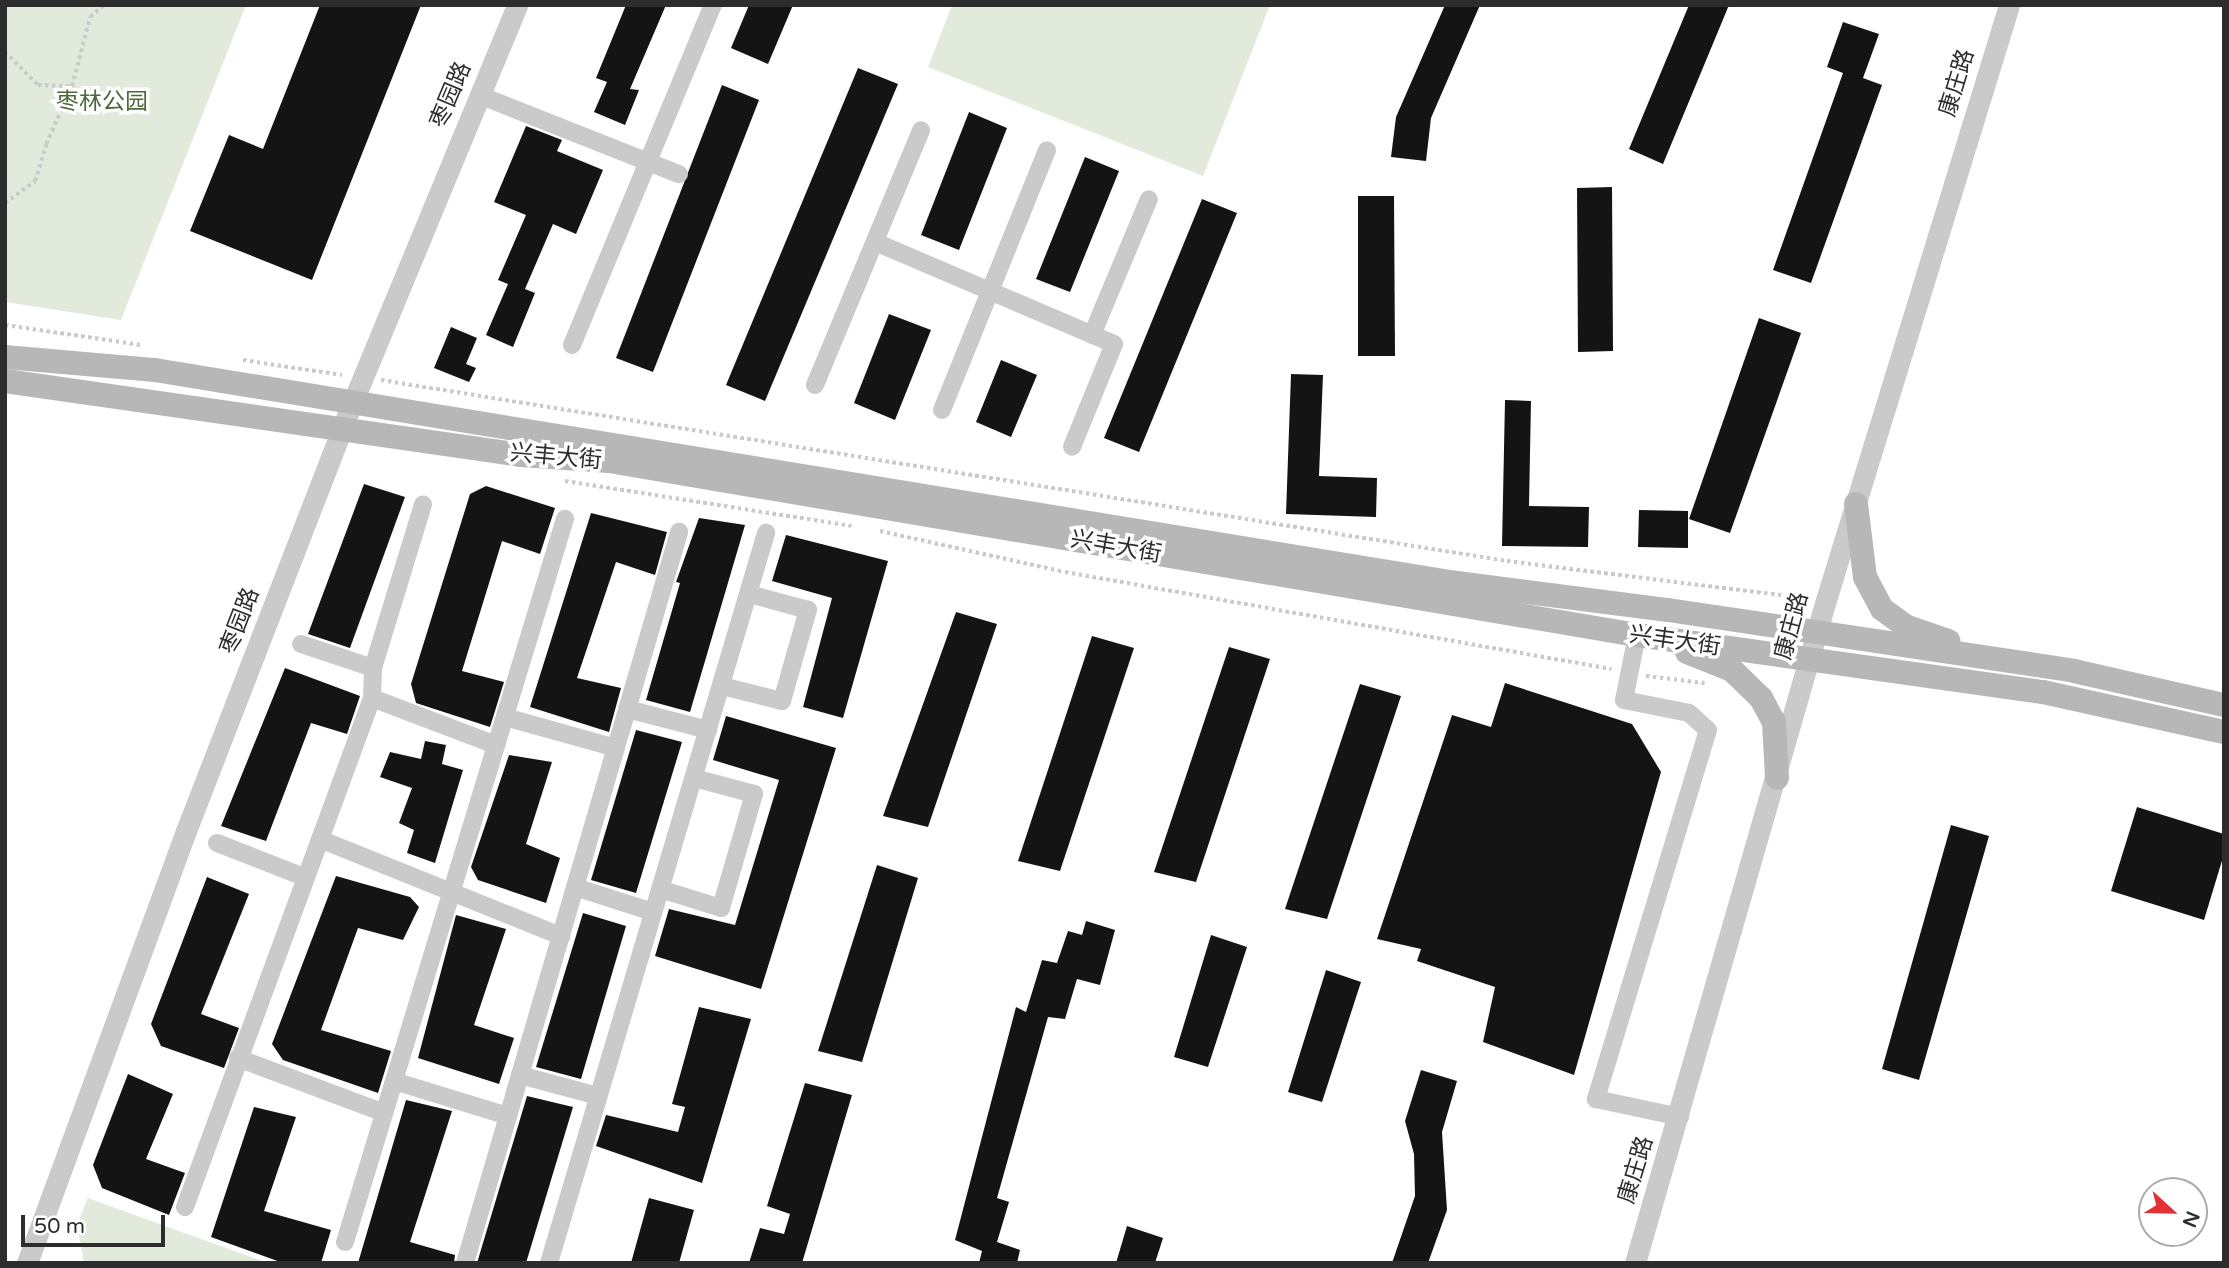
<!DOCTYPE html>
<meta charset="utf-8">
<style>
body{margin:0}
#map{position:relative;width:2229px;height:1268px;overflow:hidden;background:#fff;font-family:"Varela Round","Noto Sans SC",sans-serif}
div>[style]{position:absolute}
.green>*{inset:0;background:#e2ebdb}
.building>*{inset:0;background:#141414}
.path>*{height:3.5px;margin-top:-1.75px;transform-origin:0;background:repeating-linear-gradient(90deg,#cacaca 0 3.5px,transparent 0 7px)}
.minor>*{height:18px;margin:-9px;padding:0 9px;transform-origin:9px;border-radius:9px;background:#cacaca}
.tertiary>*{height:21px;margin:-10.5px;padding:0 10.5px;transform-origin:10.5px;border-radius:10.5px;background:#cacaca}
.secondary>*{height:24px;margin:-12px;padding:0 12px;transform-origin:12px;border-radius:12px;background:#b7b7b7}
span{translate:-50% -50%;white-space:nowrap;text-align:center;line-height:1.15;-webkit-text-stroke:7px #fff;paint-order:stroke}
.street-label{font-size:23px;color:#2d2d2d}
.park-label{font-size:23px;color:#4e683b}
.frame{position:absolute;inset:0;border:7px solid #2d2d2d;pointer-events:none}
.north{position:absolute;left:2138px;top:1177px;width:70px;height:70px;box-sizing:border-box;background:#fff;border:2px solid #ababab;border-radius:50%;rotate:112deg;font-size:19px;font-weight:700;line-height:28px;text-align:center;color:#2d2d2d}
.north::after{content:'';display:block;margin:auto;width:24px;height:32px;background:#e33035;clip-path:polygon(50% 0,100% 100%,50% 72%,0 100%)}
.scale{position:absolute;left:21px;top:1215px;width:144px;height:32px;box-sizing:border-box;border:4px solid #2d2d2d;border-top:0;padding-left:9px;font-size:21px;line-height:24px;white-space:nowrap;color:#2d2d2d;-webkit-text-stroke:5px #fff;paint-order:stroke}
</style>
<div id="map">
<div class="green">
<i style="clip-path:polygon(5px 5px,246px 5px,121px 320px,5px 302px)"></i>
<i style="clip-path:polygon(952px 5px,1270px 5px,1203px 176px,928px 67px)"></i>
<i style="clip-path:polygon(88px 1198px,268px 1263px,84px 1263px,77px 1225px)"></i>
</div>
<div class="building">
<i style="clip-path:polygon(320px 5px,421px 5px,312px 280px,190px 231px,229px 135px,263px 149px)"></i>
<i style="clip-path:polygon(626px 5px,666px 5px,630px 89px,639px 90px,625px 125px,594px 112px,607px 82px,596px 78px)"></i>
<i style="clip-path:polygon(749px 5px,793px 5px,768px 64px,731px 48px)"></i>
<i style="clip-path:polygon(1445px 5px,1480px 5px,1431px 118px,1426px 161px,1391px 157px,1396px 117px)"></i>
<i style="clip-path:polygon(1689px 5px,1729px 5px,1663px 164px,1629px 149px)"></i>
<i style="clip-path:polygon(1843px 22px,1879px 34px,1863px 78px,1882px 85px,1811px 283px,1773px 270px,1843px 73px,1827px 67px)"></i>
<i style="clip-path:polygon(858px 68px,898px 84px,765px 401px,726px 385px)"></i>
<i style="clip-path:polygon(722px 85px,759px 100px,653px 372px,616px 358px)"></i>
<i style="clip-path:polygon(969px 112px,1007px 128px,959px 250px,921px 235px)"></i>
<i style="clip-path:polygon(526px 126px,562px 140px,557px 151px,603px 170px,576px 234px,553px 224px,525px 289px,535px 293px,513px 347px,486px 335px,508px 284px,498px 280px,526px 215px,494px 202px)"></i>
<i style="clip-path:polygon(1085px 157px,1119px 171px,1070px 292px,1036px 279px)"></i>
<i style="clip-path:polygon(1612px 187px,1613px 351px,1578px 352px,1577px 188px)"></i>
<i style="clip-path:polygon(1358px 196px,1394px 196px,1395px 356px,1358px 356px)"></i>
<i style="clip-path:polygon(1202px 199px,1237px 213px,1139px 452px,1104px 438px)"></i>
<i style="clip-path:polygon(889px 314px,931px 330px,895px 420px,854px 403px)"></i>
<i style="clip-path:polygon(1759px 318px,1801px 333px,1730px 533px,1689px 519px)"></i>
<i style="clip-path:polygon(451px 327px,477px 338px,466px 364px,476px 368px,469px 382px,434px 368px)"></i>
<i style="clip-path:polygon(1001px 360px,1037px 375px,1011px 437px,976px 422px)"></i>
<i style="clip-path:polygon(1291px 374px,1323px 375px,1319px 476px,1377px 478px,1376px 517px,1286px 514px)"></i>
<i style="clip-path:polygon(1505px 400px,1531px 401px,1529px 506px,1589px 507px,1588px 547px,1502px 546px)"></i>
<i style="clip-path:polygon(364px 484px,405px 497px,350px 648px,308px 634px)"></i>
<i style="clip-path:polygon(486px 486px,555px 508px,540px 554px,502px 541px,462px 671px,504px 682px,490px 727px,416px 703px,411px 684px,470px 494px)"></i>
<i style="clip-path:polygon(1639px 510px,1688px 511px,1688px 548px,1638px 547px)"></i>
<i style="clip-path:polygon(591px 513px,667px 532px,655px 575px,616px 562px,577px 678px,621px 688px,609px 732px,530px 707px)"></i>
<i style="clip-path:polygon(699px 518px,745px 525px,690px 712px,646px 700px,680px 583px,676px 582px)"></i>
<i style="clip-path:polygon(786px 535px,888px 561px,843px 718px,803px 707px,832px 598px,772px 581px)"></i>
<i style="clip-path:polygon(956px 612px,997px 624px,928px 827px,883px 816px)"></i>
<i style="clip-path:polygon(1092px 636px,1134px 648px,1060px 871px,1018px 861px)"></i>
<i style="clip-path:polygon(1229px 647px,1270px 659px,1196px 882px,1154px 872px)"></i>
<i style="clip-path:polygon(285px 668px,360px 696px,347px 734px,311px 723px,266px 841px,221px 826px)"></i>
<i style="clip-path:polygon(1505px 683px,1632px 724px,1661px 772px,1574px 1075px,1483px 1042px,1495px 987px,1417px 961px,1421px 949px,1377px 939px,1452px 715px,1491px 727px)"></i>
<i style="clip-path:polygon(1360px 684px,1401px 696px,1327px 919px,1285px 909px)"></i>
<i style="clip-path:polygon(726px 716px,836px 748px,761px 989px,655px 956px,669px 909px,735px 925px,779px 780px,713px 760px)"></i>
<i style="clip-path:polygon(636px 730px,682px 742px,636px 893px,591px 880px)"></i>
<i style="clip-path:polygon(425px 741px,446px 745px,442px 764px,463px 770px,435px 863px,407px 853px,414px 830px,399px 823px,412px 788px,380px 777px,390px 752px,421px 759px)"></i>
<i style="clip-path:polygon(509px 755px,552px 762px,526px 844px,560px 858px,546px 903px,478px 880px,471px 867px)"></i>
<i style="clip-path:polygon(2137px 807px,2224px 834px,2224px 854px,2204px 920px,2111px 891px)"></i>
<i style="clip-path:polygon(1951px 825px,1989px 836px,1919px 1080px,1882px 1069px)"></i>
<i style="clip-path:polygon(877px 865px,918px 878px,862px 1062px,818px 1051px)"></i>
<i style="clip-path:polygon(336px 876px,410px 897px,419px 907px,403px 940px,358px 928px,321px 1030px,391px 1051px,378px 1093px,283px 1060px,272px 1044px)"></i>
<i style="clip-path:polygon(207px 877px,249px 894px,201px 1014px,239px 1028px,224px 1068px,161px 1046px,151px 1024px)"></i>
<i style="clip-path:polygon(583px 913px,626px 926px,581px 1079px,536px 1067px)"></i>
<i style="clip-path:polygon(456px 915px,506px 929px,474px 1025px,514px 1038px,499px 1084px,418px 1058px)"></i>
<i style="clip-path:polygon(1086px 921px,1115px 930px,1100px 985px,1077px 979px,1065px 1019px,1048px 1017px,997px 1198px,1009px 1202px,997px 1242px,1020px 1250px,1017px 1263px,979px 1263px,982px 1251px,955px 1240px,1016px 1007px,1026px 1012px,1042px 960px,1057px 963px,1068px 931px,1082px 935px)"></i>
<i style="clip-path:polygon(1211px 935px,1247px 947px,1208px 1067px,1174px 1057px)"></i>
<i style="clip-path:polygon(1326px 970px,1361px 982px,1322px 1102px,1288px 1092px)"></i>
<i style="clip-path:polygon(699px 1007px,751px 1019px,702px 1183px,596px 1146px,606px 1115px,678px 1132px,685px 1107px,672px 1104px)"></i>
<i style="clip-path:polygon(1421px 1070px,1457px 1081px,1442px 1132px,1447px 1210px,1428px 1263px,1392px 1263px,1415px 1196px,1414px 1154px,1405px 1121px)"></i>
<i style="clip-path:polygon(128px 1074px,173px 1094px,146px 1159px,185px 1173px,169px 1215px,102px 1188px,93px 1165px)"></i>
<i style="clip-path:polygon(805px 1083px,852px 1095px,802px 1263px,749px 1263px,760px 1228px,784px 1234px,790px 1214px,767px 1206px)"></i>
<i style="clip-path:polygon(527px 1096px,573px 1107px,526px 1263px,477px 1263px)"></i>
<i style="clip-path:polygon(406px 1100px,452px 1111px,410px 1242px,455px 1255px,454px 1263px,358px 1263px)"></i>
<i style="clip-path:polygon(254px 1107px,296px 1117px,264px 1211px,331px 1230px,321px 1263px,283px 1263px,211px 1237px)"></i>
<i style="clip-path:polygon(649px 1198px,694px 1210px,679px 1263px,631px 1263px)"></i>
<i style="clip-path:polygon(1127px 1226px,1163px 1238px,1155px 1263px,1116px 1263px)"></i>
</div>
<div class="path">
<i style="left:5px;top:52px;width:47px;rotate:45deg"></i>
<i style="left:38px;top:85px;width:34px;rotate:2deg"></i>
<i style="left:5px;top:203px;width:37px;rotate:-36deg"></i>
<i style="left:35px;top:181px;width:39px;rotate:-73deg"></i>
<i style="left:46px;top:144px;width:64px;rotate:-65.9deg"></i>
<i style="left:72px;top:86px;width:71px;rotate:-75.4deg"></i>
<i style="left:90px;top:17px;width:18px;rotate:-41deg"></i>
<i style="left:5px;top:325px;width:138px;rotate:8.3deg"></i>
<i style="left:243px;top:360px;width:100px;rotate:8.6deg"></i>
<i style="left:381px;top:380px;width:1140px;rotate:9.13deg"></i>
<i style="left:1507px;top:561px;width:301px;rotate:7.1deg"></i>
<i style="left:565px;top:481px;width:290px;rotate:8.9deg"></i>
<i style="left:880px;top:531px;width:189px;rotate:12.5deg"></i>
<i style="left:1065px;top:572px;width:555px;rotate:10.07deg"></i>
<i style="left:1646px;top:676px;width:59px;rotate:6.8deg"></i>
</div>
<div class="minor">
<i style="left:479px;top:95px;width:215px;rotate:21.6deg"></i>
<i style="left:875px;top:242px;width:260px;rotate:23.1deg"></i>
<i style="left:1114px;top:344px;width:111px;rotate:112.2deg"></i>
<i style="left:1092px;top:335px;width:147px;rotate:-67.3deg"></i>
<i style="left:572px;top:345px;width:368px;rotate:-67.5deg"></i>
<i style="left:815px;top:385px;width:276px;rotate:-67.4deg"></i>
<i style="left:942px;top:410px;width:280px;rotate:-68deg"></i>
<i style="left:1637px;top:635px;width:66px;rotate:101.3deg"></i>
<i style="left:1624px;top:700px;width:66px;rotate:11.3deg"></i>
<i style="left:1689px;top:713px;width:25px;rotate:42deg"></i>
<i style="left:1708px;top:730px;width:386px;rotate:106.9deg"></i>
<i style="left:1596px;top:1099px;width:86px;rotate:12.1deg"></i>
<i style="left:301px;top:644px;width:76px;rotate:18.4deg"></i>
<i style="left:722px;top:686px;width:62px;rotate:14deg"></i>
<i style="left:782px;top:701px;width:95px;rotate:-74.1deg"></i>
<i style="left:808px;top:610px;width:61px;rotate:-164.8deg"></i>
<i style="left:372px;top:698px;width:133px;rotate:20.8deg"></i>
<i style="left:627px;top:709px;width:84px;rotate:14.5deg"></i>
<i style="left:505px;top:717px;width:115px;rotate:15.6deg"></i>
<i style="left:322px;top:840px;width:258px;rotate:21.9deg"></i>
<i style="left:217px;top:843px;width:93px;rotate:21.3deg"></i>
<i style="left:575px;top:887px;width:82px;rotate:17.8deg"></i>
<i style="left:660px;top:889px;width:64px;rotate:17.3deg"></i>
<i style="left:721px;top:908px;width:119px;rotate:-73.9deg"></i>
<i style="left:754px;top:794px;width:62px;rotate:-165.1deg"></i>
<i style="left:238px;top:1058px;width:156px;rotate:20.6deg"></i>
<i style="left:520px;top:1075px;width:81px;rotate:15.1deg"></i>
<i style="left:394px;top:1081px;width:119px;rotate:17.1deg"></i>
<i style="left:185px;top:1207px;width:542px;rotate:-69.83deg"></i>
<i style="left:372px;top:698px;width:30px;rotate:-88deg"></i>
<i style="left:373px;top:668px;width:171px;rotate:-73deg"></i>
<i style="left:345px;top:1242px;width:756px;rotate:-73.08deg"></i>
<i style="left:465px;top:1263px;width:762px;rotate:-73.68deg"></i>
<i style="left:549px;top:1263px;width:762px;rotate:-73.44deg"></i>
</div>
<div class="tertiary">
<i style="left:27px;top:1263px;width:460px;rotate:-69.8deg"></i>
<i style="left:186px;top:831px;width:432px;rotate:-68.8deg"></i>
<i style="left:342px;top:428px;width:458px;rotate:-67.5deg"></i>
<i style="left:1635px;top:1263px;width:690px;rotate:-73.93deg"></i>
<i style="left:1826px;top:600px;width:623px;rotate:-72.9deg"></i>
</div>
<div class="secondary">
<i style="left:5px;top:357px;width:151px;rotate:5deg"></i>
<i style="left:155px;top:370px;width:1311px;rotate:9.3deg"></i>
<i style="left:1449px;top:582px;width:221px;rotate:7.3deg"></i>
<i style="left:1668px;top:610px;width:411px;rotate:8.5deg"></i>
<i style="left:2074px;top:671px;width:154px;rotate:12.8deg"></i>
<i style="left:5px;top:381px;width:521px;rotate:8.16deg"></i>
<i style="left:521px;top:455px;width:88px;rotate:3.9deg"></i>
<i style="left:609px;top:461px;width:1043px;rotate:9.61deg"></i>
<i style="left:1637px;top:635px;width:410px;rotate:8deg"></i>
<i style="left:2043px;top:692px;width:185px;rotate:12.5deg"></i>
<i style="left:1856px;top:504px;width:74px;rotate:83deg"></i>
<i style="left:1865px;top:577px;width:36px;rotate:62deg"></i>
<i style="left:1882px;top:609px;width:29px;rotate:36deg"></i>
<i style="left:1905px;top:626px;width:46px;rotate:19.2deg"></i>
<i style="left:1687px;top:652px;width:48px;rotate:21.8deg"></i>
<i style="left:1732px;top:670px;width:40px;rotate:44deg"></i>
<i style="left:1761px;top:698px;width:27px;rotate:62deg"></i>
<i style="left:1774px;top:722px;width:56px;rotate:86.9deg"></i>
</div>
<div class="street-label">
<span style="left:1957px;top:83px;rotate:-73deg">康庄路</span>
<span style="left:451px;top:95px;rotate:-67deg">枣园路</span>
<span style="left:556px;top:457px;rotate:5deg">兴丰大街</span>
<span style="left:1116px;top:547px;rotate:10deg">兴丰大街</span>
<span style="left:240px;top:621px;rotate:-69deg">枣园路</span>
<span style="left:1792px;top:626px;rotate:-75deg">康庄路</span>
<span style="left:1675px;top:641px;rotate:8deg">兴丰大街</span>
<span style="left:1636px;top:1170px;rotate:-73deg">康庄路</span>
</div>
<div class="park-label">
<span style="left:102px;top:102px">枣林公园</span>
</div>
<div class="frame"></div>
<div class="north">N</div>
<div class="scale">50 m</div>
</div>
